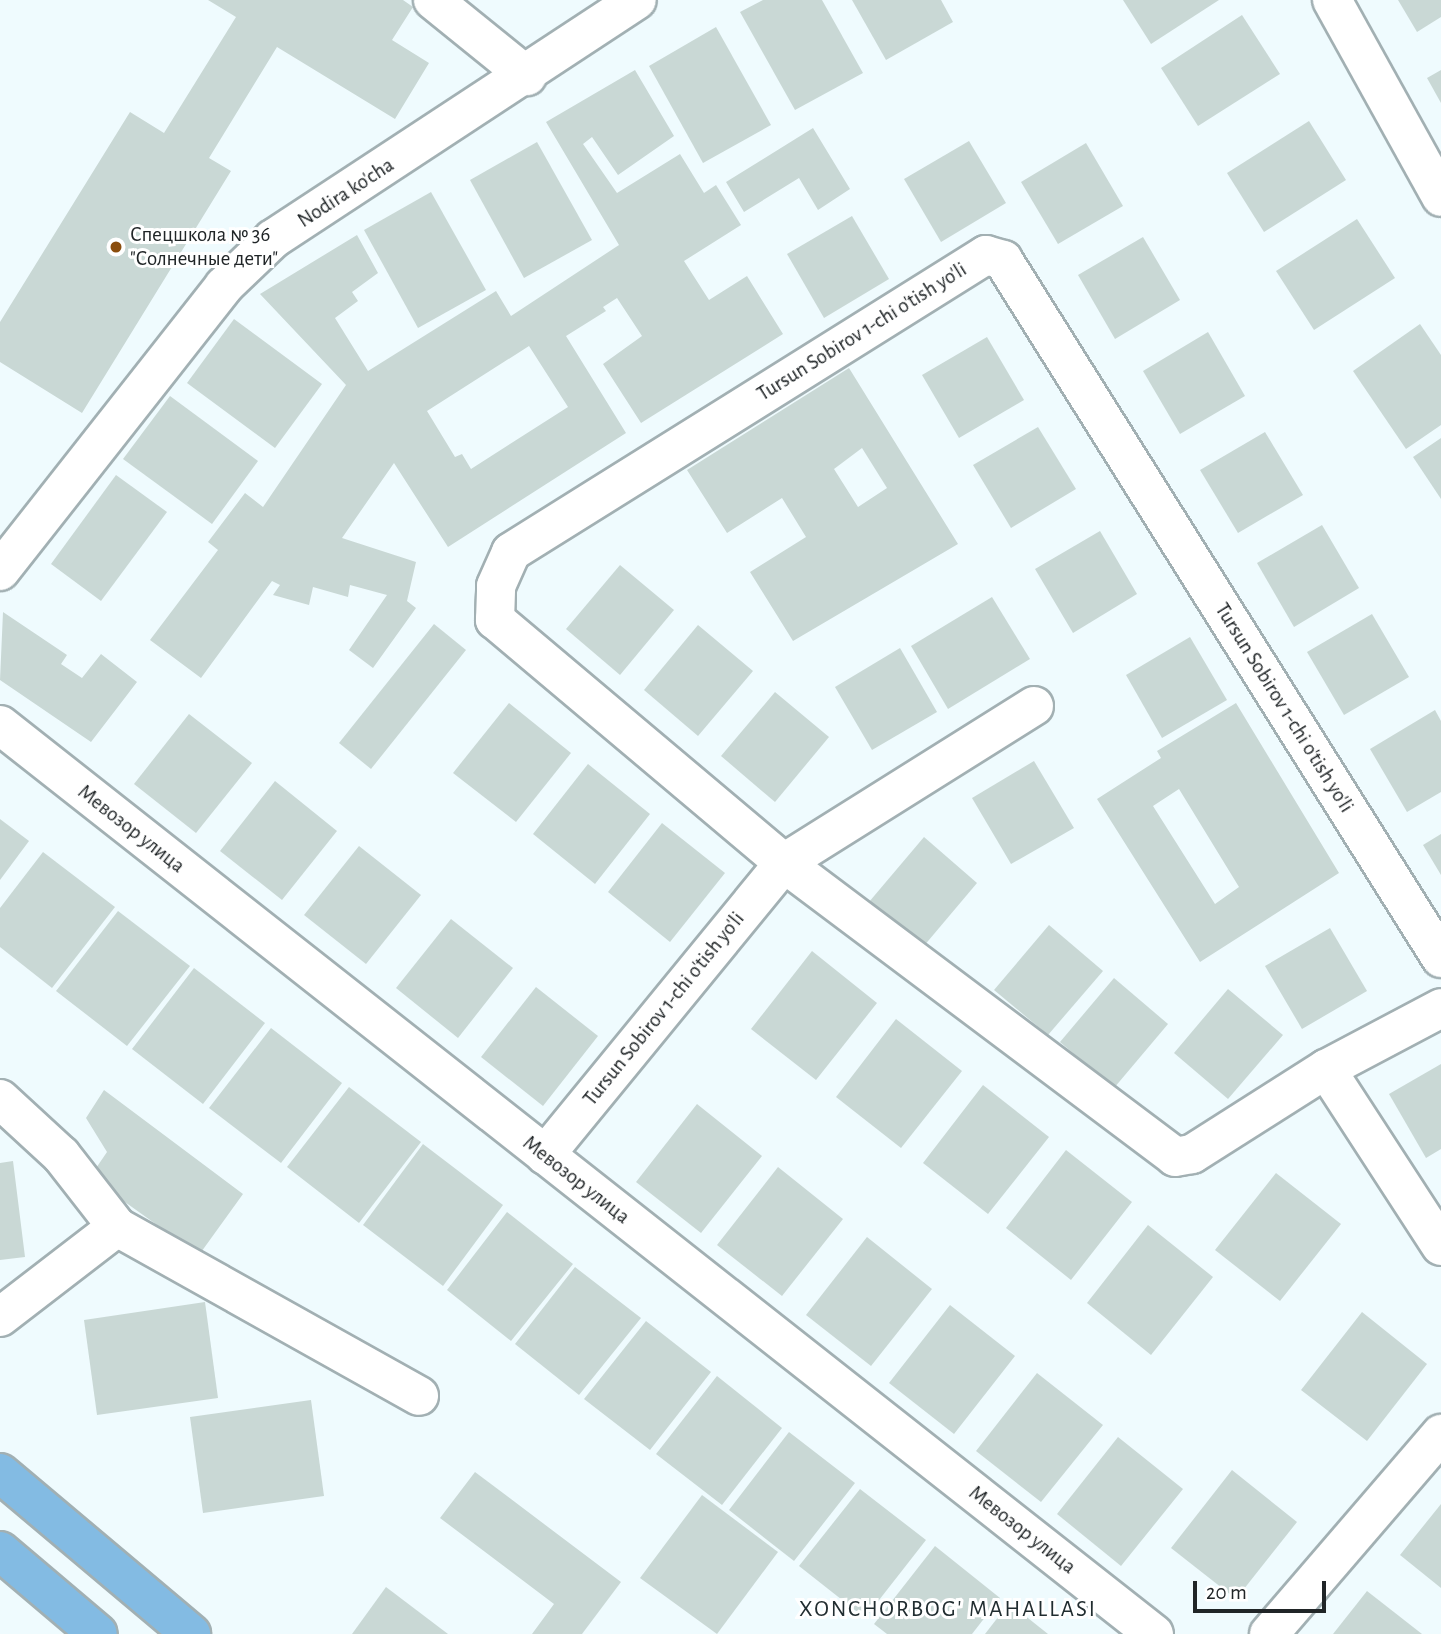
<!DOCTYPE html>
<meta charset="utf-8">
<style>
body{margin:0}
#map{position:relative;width:1441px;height:1634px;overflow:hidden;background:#effbfe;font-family:"Alegreya Sans",sans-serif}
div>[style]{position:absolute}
.building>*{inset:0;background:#c9d8d5}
.roads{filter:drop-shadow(2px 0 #a2b0b3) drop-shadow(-2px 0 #a2b0b3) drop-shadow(0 2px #a2b0b3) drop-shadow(0 -2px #a2b0b3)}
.minor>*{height:38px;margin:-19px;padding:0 19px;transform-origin:19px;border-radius:19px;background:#fff}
.major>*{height:38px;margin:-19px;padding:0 19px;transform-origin:19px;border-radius:19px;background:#83bbe3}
.dots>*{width:19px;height:19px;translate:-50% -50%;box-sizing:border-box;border:4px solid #fff;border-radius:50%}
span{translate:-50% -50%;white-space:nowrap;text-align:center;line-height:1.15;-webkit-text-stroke:6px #fff;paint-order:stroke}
.street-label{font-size:21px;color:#202527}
.poi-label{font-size:21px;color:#202527}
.left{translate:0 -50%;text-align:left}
.neighbourhood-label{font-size:23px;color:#212d30;letter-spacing:2px}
.scale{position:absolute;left:1193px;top:1581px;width:133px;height:32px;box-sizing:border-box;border:4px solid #202527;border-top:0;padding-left:9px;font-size:21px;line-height:24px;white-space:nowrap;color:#202527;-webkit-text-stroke:5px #fff;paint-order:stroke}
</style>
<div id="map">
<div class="building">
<i style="clip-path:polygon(208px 0,403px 0,413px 7px,392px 40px,429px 63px,395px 119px,277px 47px,209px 158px,231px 171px,82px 413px,0 362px,0 322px,130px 112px,164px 133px,236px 17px)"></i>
<i style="clip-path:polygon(763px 0,822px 0,863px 73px,795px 110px,740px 12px)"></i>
<i style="clip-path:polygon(852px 0,941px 0,953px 22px,886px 60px)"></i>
<i style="clip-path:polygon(1123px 0,1219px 0,1151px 44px)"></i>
<i style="clip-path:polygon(1398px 0,1441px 0,1441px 17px,1417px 32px)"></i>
<i style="clip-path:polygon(1242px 15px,1280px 74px,1198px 126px,1161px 68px)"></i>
<i style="clip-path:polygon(716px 27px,771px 125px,703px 163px,649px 66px)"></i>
<i style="clip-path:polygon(evenodd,635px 70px,674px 136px,618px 175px,592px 137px,583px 144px,617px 193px,680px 154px,704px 193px,716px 185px,741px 225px,684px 261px,709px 300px,747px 276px,783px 334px,641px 423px,603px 364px,642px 336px,617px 298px,603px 307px,606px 311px,566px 336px,626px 433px,448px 547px,394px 463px,342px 538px,416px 562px,407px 601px,416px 608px,373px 668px,349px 650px,387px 595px,350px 585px,348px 597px,313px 587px,309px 605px,273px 595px,280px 585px,272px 581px,201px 678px,150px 640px,218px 550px,208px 542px,245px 493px,263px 507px,346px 385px,260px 294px,357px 235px,378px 273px,352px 292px,358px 301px,335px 318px,368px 371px,496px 291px,511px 316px,619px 245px,546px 122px,635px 70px,529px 346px,568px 407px,471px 469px,462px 454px,455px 457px,427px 411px,529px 346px)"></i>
<i style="clip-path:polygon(1441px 70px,1441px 103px,1427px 78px)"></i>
<i style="clip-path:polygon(1309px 121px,1346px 180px,1264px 232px,1227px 173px)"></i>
<i style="clip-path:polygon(813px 128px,850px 189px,818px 210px,799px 178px,744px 212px,726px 182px)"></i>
<i style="clip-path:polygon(969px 141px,1006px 203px,941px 242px,904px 179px)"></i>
<i style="clip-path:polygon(537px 142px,592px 240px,524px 278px,470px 180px)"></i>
<i style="clip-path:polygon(1086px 143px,1123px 206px,1058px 244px,1021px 182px)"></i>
<i style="clip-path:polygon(431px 192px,486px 290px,418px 328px,364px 230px)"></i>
<i style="clip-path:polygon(852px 216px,889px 279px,824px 318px,787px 254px)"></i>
<i style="clip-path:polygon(1357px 219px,1395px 278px,1314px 330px,1276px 271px)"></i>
<i style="clip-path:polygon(1143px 237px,1180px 300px,1115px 339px,1078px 275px)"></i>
<i style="clip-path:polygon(234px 319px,322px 384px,275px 448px,187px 383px)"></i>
<i style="clip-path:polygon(1420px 324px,1441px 355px,1441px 425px,1406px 449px,1353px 371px)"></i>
<i style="clip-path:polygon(1208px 332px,1245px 396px,1180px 434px,1143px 371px)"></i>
<i style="clip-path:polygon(987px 337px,1024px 400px,959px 438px,922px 375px)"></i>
<i style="clip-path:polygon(evenodd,849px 368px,958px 544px,793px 641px,750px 572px,806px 537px,782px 498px,727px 533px,687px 470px,849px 368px,862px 448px,887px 488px,858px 507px,834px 469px,862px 448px)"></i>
<i style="clip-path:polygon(170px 396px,258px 461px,212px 524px,123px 459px)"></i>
<i style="clip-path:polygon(1038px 427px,1076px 489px,1011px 528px,973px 465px)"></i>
<i style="clip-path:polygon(1265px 432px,1303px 495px,1238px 533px,1200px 470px)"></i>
<i style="clip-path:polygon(1441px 438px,1441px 499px,1413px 457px)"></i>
<i style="clip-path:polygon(116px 475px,167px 512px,101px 601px,51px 564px)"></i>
<i style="clip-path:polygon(1322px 525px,1359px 588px,1294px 627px,1257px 563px)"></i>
<i style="clip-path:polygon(1100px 531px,1137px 594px,1073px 633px,1035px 569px)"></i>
<i style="clip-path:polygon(620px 565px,674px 610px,620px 675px,566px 629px)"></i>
<i style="clip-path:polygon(992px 597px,1030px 659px,948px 709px,911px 646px)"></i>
<i style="clip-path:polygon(3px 612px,67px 655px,61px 664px,82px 678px,101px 654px,137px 682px,91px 742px,0 680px)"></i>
<i style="clip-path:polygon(1372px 614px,1409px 677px,1344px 715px,1307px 652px)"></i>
<i style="clip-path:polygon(434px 624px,466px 650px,371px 769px,339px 743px)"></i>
<i style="clip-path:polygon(698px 625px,753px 671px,698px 736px,644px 690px)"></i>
<i style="clip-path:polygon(1190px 637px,1227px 700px,1162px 738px,1126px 675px)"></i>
<i style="clip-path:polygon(900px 648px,937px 712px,872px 750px,835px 687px)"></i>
<i style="clip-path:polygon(775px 692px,829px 737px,775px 802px,721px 756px)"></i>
<i style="clip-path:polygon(509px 703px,571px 753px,516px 822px,453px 773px)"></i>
<i style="clip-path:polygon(evenodd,1236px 703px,1339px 873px,1200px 962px,1097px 799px,1161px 758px,1157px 751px,1236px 703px,1179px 789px,1239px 887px,1215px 904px,1153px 806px,1179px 789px)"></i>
<i style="clip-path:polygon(1435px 710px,1441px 721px,1441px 792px,1407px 812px,1370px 749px)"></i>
<i style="clip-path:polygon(189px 714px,252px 763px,196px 833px,134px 784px)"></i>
<i style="clip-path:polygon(1034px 761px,1074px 828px,1011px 864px,972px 798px)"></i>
<i style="clip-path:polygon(588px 764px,650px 814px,595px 884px,533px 834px)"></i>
<i style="clip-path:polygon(275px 781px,337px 831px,282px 900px,220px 851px)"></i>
<i style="clip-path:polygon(0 819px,29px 841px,0 880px)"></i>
<i style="clip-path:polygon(662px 823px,725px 873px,670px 942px,608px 892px)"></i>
<i style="clip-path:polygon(1441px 834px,1441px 875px,1423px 845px)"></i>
<i style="clip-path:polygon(924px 837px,977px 883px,923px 947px,869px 902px)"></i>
<i style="clip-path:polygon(359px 846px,421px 895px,366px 964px,304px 915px)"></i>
<i style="clip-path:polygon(43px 852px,115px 907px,52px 988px,0 947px,0 908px)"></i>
<i style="clip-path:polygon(118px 911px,190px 966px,127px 1046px,56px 991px)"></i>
<i style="clip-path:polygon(451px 919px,513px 968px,458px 1038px,396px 988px)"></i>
<i style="clip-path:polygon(1049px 925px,1103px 971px,1048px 1035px,994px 990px)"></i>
<i style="clip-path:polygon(1330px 928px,1367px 991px,1302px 1029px,1265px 966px)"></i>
<i style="clip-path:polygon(812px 951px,877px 1003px,816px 1080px,751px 1029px)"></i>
<i style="clip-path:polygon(194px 968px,265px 1023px,203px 1104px,132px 1049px)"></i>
<i style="clip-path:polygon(1114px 978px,1168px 1024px,1114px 1088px,1060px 1042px)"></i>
<i style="clip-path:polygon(536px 987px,598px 1036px,543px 1106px,481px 1057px)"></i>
<i style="clip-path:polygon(1228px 989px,1283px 1035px,1228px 1099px,1174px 1053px)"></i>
<i style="clip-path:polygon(896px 1019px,962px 1071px,901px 1148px,836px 1097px)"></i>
<i style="clip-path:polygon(271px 1028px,342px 1083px,281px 1163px,209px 1108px)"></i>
<i style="clip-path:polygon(1441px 1064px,1441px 1149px,1426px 1158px,1389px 1094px)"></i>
<i style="clip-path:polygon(983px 1085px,1049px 1137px,988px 1214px,923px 1163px)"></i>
<i style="clip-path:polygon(349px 1087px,421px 1142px,359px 1223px,287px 1167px)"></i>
<i style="clip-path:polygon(104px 1090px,243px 1194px,199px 1255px,90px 1177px,107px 1152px,86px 1118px)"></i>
<i style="clip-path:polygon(697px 1104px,762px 1156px,701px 1233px,636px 1182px)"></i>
<i style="clip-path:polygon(423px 1144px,503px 1205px,443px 1286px,363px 1225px)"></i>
<i style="clip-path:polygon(1066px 1150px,1132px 1202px,1071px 1280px,1006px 1228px)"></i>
<i style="clip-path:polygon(13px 1161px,25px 1257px,0 1260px,0 1163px)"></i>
<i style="clip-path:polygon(778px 1167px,843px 1219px,782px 1296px,717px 1245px)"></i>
<i style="clip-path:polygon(1276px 1173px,1341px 1224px,1280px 1301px,1215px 1250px)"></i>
<i style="clip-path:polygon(507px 1212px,573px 1264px,511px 1341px,447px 1290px)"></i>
<i style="clip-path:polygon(1148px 1225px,1213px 1277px,1151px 1355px,1087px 1303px)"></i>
<i style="clip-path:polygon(867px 1237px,932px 1289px,871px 1366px,806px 1315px)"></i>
<i style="clip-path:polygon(575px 1267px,641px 1318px,579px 1395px,515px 1344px)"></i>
<i style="clip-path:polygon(205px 1302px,218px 1398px,97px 1415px,84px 1320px)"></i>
<i style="clip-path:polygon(950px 1305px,1015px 1356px,954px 1434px,889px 1383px)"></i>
<i style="clip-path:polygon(1362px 1312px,1427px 1364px,1367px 1441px,1301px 1390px)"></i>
<i style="clip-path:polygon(646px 1321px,711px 1372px,650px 1450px,584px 1399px)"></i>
<i style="clip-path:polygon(1037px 1373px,1103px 1425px,1041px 1502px,976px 1451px)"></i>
<i style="clip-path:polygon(717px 1376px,782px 1428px,722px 1505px,656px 1454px)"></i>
<i style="clip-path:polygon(311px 1400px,324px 1496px,203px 1513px,190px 1417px)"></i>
<i style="clip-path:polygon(789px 1432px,855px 1483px,794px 1561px,729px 1510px)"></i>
<i style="clip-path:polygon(1118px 1437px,1183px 1489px,1121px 1566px,1057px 1514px)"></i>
<i style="clip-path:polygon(1232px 1470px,1297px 1522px,1236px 1599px,1171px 1548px)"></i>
<i style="clip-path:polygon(475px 1472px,621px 1582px,582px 1634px,532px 1634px,554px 1604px,440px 1518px)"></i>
<i style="clip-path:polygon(860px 1489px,926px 1540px,865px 1618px,799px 1566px)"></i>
<i style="clip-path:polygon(702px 1495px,778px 1552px,717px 1634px,640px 1578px)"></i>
<i style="clip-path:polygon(1441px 1504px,1441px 1588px,1400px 1555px)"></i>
<i style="clip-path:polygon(935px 1546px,1000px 1598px,972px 1634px,887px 1634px,874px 1624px)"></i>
<i style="clip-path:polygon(386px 1587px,448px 1634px,352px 1634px)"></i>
<i style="clip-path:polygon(1367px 1591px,1422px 1634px,1333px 1634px)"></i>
<i style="clip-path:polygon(1009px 1603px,1048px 1634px,985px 1634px)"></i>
</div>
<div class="roads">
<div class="minor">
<i style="left:433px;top:0;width:121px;rotate:39deg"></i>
<i style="left:1332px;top:0;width:225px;rotate:61deg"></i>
<i style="left:0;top:571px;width:362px;rotate:-51.8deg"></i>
<i style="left:224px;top:286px;width:68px;rotate:-43.8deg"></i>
<i style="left:273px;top:239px;width:435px;rotate:-33.3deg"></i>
<i style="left:1034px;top:706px;width:295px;rotate:147.9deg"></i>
<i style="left:784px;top:863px;width:489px;rotate:36.9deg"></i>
<i style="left:1175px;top:1157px;width:17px;rotate:-10deg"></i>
<i style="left:1192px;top:1154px;width:159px;rotate:-32.4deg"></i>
<i style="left:1326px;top:1069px;width:130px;rotate:-27.9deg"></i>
<i style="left:0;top:725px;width:1469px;rotate:38.23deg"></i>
<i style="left:1326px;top:1069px;width:211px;rotate:57deg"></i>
<i style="left:0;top:1099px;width:83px;rotate:42.6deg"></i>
<i style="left:61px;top:1155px;width:91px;rotate:52.1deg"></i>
<i style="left:545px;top:1155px;width:377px;rotate:-50.7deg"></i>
<i style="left:784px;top:863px;width:378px;rotate:-139.9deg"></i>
<i style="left:495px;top:620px;width:34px;rotate:-88deg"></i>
<i style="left:496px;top:586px;width:37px;rotate:-66deg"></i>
<i style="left:511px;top:552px;width:560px;rotate:-32.02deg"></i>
<i style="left:986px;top:255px;width:18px;rotate:16deg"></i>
<i style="left:1003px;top:260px;width:824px;rotate:57.89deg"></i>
<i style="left:0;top:1317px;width:148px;rotate:-37.6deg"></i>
<i style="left:117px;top:1227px;width:346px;rotate:29.2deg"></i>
<i style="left:1269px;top:1634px;width:264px;rotate:-49.3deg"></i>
</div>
<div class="major">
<i style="left:0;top:1473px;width:250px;rotate:40.1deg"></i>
<i style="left:0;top:1551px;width:128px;rotate:40.3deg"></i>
</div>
</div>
<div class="dots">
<i style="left:116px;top:247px;background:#8a4d0d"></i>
</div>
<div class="street-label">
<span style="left:346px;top:193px;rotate:-33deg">Nodira ko'cha</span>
<span style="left:862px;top:332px;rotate:-32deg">Tursun Sobirov 1-chi o'tish yo'li</span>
<span style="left:1284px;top:708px;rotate:58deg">Tursun Sobirov 1-chi o'tish yo'li</span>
<span style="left:131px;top:829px;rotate:38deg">Мевозор улица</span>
<span style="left:664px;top:1009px;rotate:-51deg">Tursun Sobirov 1-chi o'tish yo'li</span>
<span style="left:576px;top:1180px;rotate:38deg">Мевозор улица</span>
<span style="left:1022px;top:1530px;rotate:38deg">Мевозор улица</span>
</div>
<div class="poi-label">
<span class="left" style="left:130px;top:247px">Спецшкола № 36<br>"Солнечные дети"</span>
</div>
<div class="neighbourhood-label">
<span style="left:948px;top:1610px">XONCHORBOG' MAHALLASI</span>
</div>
<div class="scale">20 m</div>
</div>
